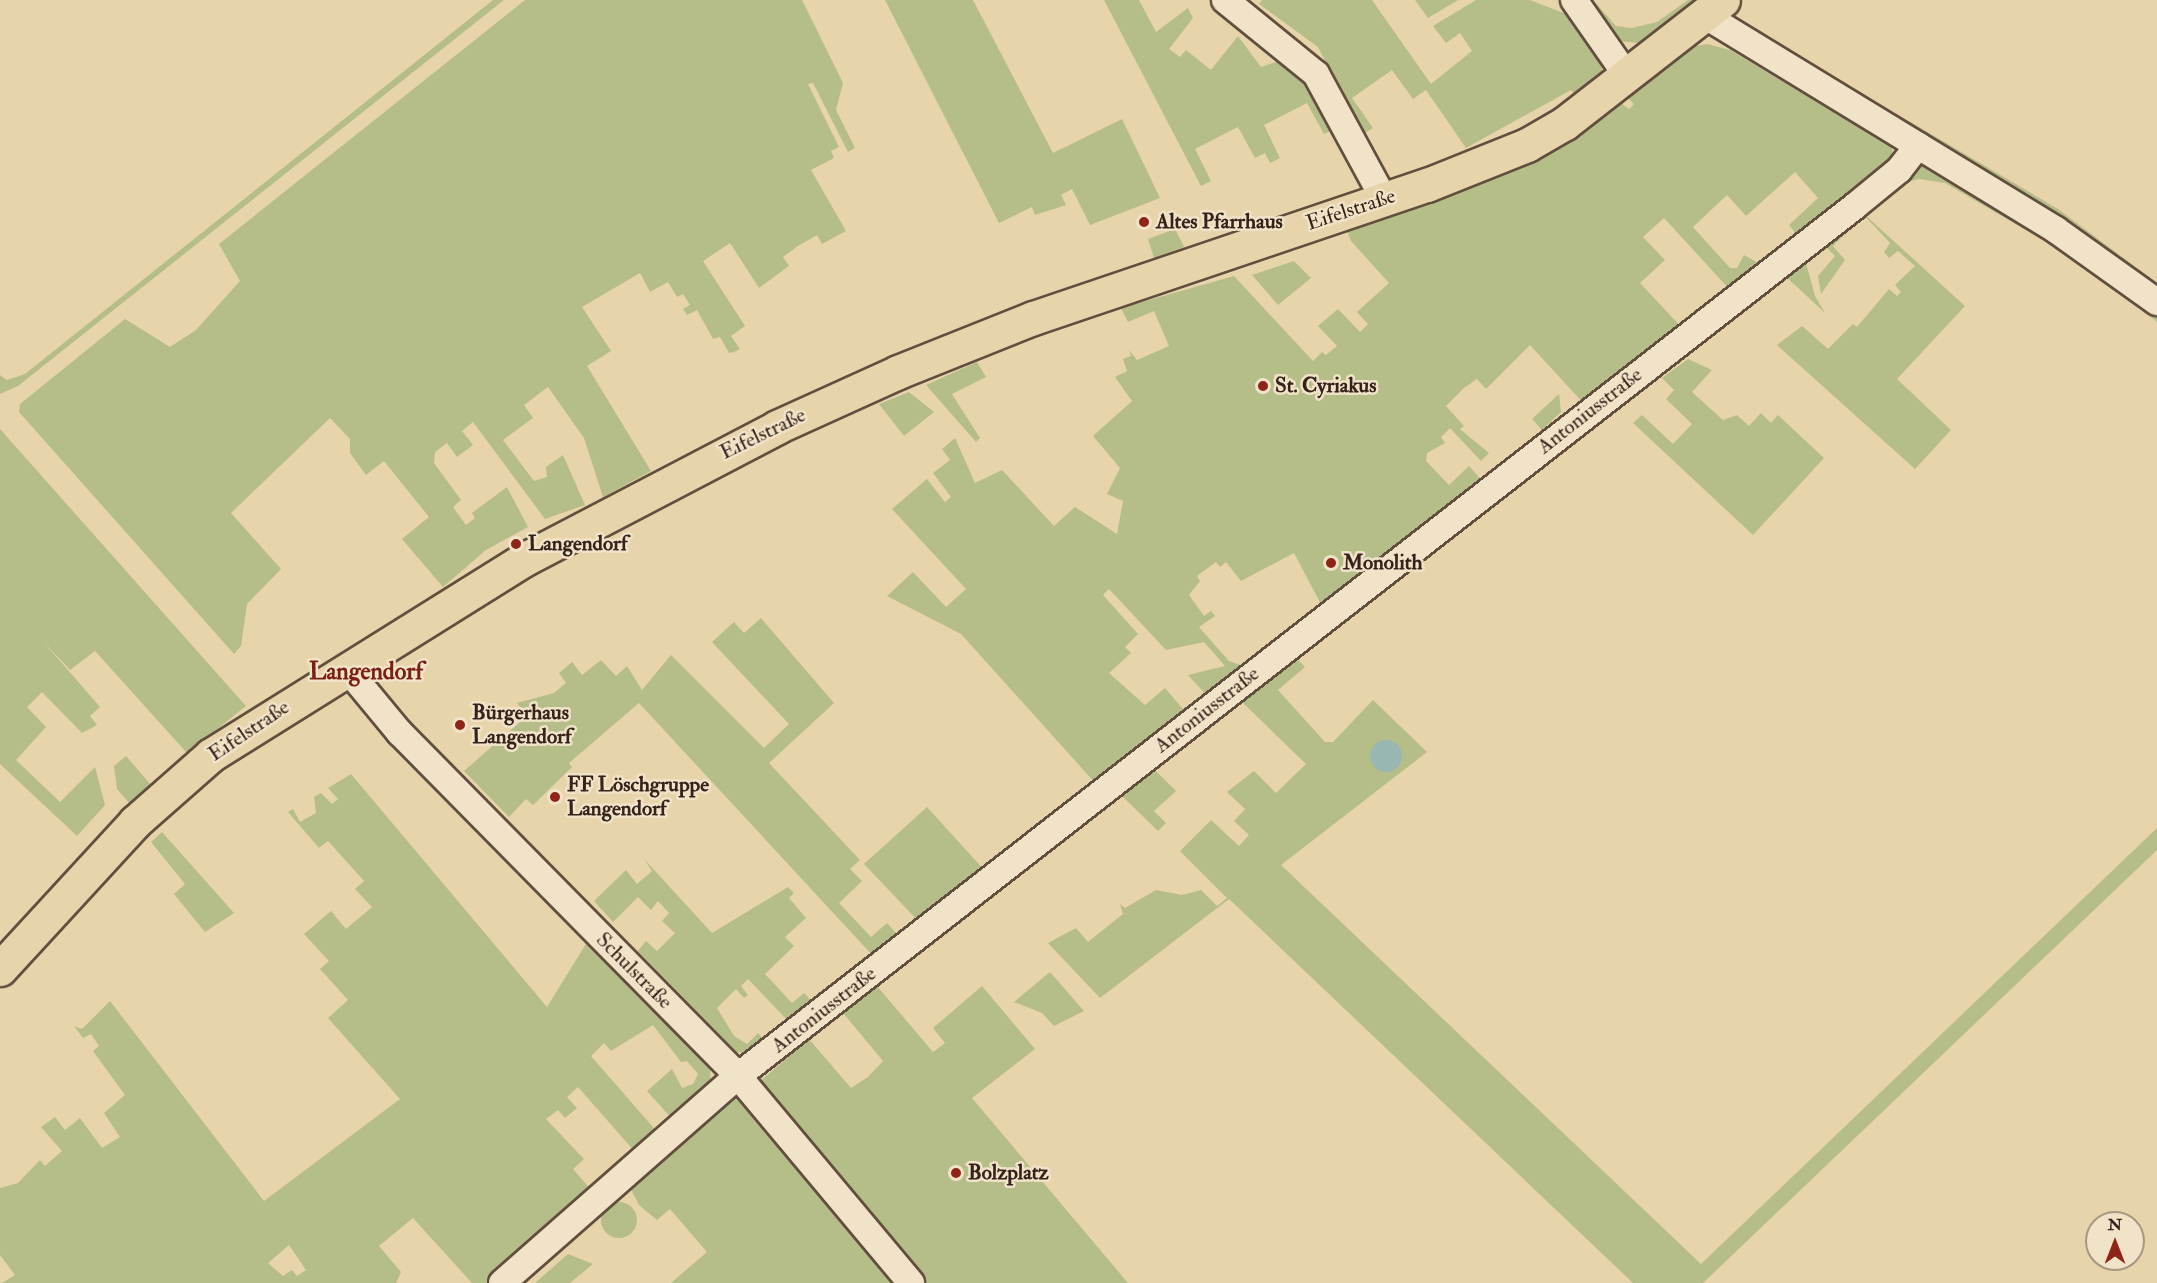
<!DOCTYPE html>
<meta charset="utf-8">
<style>
body{margin:0}
#map{position:relative;width:2157px;height:1283px;overflow:hidden;background:#e8d4ab;font-family:"IM FELL Double Pica",serif}
div>[style]{position:absolute}
.green>*{inset:0;background:#b5bd89}
.round{border-radius:50%}
.water>*{inset:0;background:#99b7b2}
.roads{filter:drop-shadow(2px 0 #624e3e) drop-shadow(-2px 0 #624e3e) drop-shadow(0 2px #624e3e) drop-shadow(0 -2px #624e3e)}
.minor>*{height:26px;margin:-13px;padding:0 13px;transform-origin:13px;border-radius:13px;background:#f0e3c8}
.major>*{height:33px;margin:-16.5px;padding:0 16.5px;transform-origin:16.5px;border-radius:16.5px;background:#e8d4ab}
.dots>*{width:16px;height:16px;translate:-50% -50%;box-sizing:border-box;border:3px solid #f0e3c8;border-radius:50%}
span{translate:-50% -50%;white-space:nowrap;text-align:center;line-height:1.15;-webkit-text-stroke:5px #f0e3c8;paint-order:stroke}
.street-label{font-size:21px;color:#36221a}
.poi-label{font-size:21px;color:#36221a;font-weight:700}
.left{translate:0 -50%;text-align:left}
.quarter-label{font-size:24px;color:#7a1f14;font-weight:700}
.north{position:absolute;left:2085px;top:1211px;width:60px;height:60px;box-sizing:border-box;background:#f0e3c8;border:2px solid #a69682;border-radius:50%;rotate:0deg;font-size:16px;font-weight:700;line-height:24px;text-align:center;color:#36221a}
.north::after{content:'';display:block;margin:auto;width:21px;height:27px;background:#8f2418;clip-path:polygon(50% 0,100% 100%,50% 72%,0 100%)}
</style>
<div id="map">
<div class="green">
<i style="clip-path:polygon(493px 0,504px 0,18px 386px,0 394px,0 375px,7px 380px,25px 374px)"></i>
<i style="clip-path:polygon(525px 0,802px 0,843px 83px,836px 110px,855px 148px,848px 152px,813px 83px,808px 84px,839px 147px,831px 151px,834px 158px,811px 170px,846px 231px,822px 244px,817px 235px,798px 246px,783px 257px,789px 266px,759px 288px,730px 243px,703px 261px,745px 326px,731px 336px,740px 349px,734px 352px,729px 353px,720px 337px,713px 339px,697px 310px,687px 315px,683px 309px,690px 305px,683px 294px,677px 297px,668px 282px,650px 292px,640px 273px,582px 307px,611px 351px,587px 366px,651px 471px,603px 497px,584px 438px,548px 387px,524px 405px,533px 418px,503px 440px,534px 481px,547px 477px,546px 467px,563px 455px,585px 505px,545px 519px,473px 422px,462px 431px,473px 445px,457px 457px,447px 443px,435px 452px,434px 463px,461px 500px,453px 507px,466px 525px,475px 518px,472px 513px,507px 487px,528px 527px,486px 550px,443px 587px,402px 539px,429px 517px,384px 461px,366px 475px,350px 453px,350px 439px,330px 418px,231px 513px,281px 569px,247px 604px,241px 646px,234px 654px,19px 412px,20px 404px,125px 319px,170px 347px,196px 330px,240px 281px,219px 244px)"></i>
<i style="clip-path:polygon(885px 0,973px 0,1053px 153px,1122px 119px,1160px 198px,1090px 225px,1072px 189px,1061px 195px,1066px 205px,1035px 215px,1032px 207px,999px 223px)"></i>
<i style="clip-path:polygon(1104px 0,1139px 0,1156px 32px,1188px 8px,1193px 18px,1169px 49px,1180px 57px,1186px 50px,1211px 70px,1238px 36px,1261px 67px,1282px 60px,1308px 79px,1334px 129px,1324px 134px,1307px 103px,1264px 125px,1280px 158px,1270px 163px,1265px 153px,1255px 158px,1238px 127px,1195px 149px,1211px 181px,1201px 186px)"></i>
<i style="clip-path:polygon(1262px 0,1372px 0,1431px 84px,1472px 51px,1460px 33px,1446px 43px,1433px 26px,1476px 0,1530px 0,1579px 19px,1601px 55px,1602px 72px,1575px 95px,1571px 90px,1466px 148px,1426px 90px,1413px 99px,1392px 70px,1352px 98px,1373px 128px,1363px 134px,1318px 47px,1259px 4px)"></i>
<i style="clip-path:polygon(1415px 0,1458px 0,1428px 18px)"></i>
<i style="clip-path:polygon(1583px 0,1593px 0,1616px 26px,1632px 28px,1657px 22px,1688px 0,1701px 0,1638px 43px,1618px 41px)"></i>
<i style="clip-path:polygon(1707px 44px,1730px 50px,1892px 146px,1893px 161px,1798px 236px,1789px 225px,1818px 198px,1795px 172px,1746px 216px,1727px 195px,1693px 227px,1730px 268px,1737px 268px,1744px 255px,1765px 267px,1732px 292px,1664px 218px,1643px 237px,1665px 260px,1640px 283px,1684px 330px,1586px 406px,1530px 345px,1486px 389px,1477px 379px,1464px 388px,1446px 406px,1464px 426px,1460px 429px,1489px 453px,1481px 461px,1450px 428px,1441px 437px,1445px 443px,1427px 453px,1426px 461px,1449px 485px,1469px 466px,1485px 484px,1324px 610px,1294px 553px,1241px 581px,1226px 562px,1220px 567px,1216px 562px,1197px 576px,1200px 581px,1189px 595px,1204px 616px,1211px 611px,1215px 616px,1199px 627px,1229px 661px,1249px 668px,1210px 699px,1188px 675px,1225px 666px,1204px 642px,1166px 650px,1109px 589px,1103px 595px,1138px 634px,1125px 647px,1131px 653px,1109px 673px,1145px 705px,1165px 688px,1188px 715px,1097px 785px,961px 634px,887px 596px,913px 572px,946px 607px,966px 589px,892px 509px,927px 479px,945px 502px,951px 497px,933px 473px,950px 460px,942px 449px,955px 438px,975px 483px,1002px 470px,1054px 526px,1075px 507px,1117px 534px,1123px 501px,1107px 494px,1120px 468px,1093px 436px,1132px 401px,1115px 377px,1127px 371px,1123px 359px,1131px 356px,1129px 350px,1137px 360px,1169px 346px,1154px 311px,1128px 322px,1121px 308px,1234px 276px,1313px 361px,1322px 352px,1326px 355px,1337px 346px,1318px 326px,1338px 309px,1360px 332px,1368px 324px,1357px 312px,1389px 283px,1351px 241px,1345px 226px,1534px 161px,1618px 101px,1629px 109px,1634px 104px,1625px 95px,1690px 47px)"></i>
<i style="clip-path:polygon(1800px 57px,2058px 209px,2157px 283px,2157px 291px,1800px 67px)"></i>
<i style="clip-path:polygon(1923px 165px,1941px 169px,2157px 311px,2157px 322px,2084px 264px,1945px 183px,1919px 179px,1894px 186px,1864px 214px,1965px 306px,1897px 379px,1951px 430px,1915px 469px,1777px 345px,1802px 326px,1828px 349px,1853px 324px,1857px 327px,1889px 289px,1897px 296px,1901px 292px,1895px 285px,1915px 266px,1898px 251px,1889px 258px,1884px 252px,1890px 243px,1861px 212px,1914px 167px)"></i>
<i style="clip-path:polygon(1842px 226px,1847px 232px,1833px 246px,1845px 260px,1821px 294px,1818px 276px,1835px 256px,1822px 243px)"></i>
<i style="clip-path:polygon(1175px 229px,1184px 247px,1154px 258px,1148px 239px)"></i>
<i style="clip-path:polygon(1804px 256px,1815px 296px,1825px 313px,1782px 273px)"></i>
<i style="clip-path:polygon(1294px 261px,1311px 278px,1278px 305px,1252px 275px)"></i>
<i style="clip-path:polygon(1688px 359px,1712px 370px,1692px 392px,1723px 420px,1737px 415px,1749px 426px,1761px 413px,1771px 423px,1778px 415px,1824px 458px,1753px 535px,1633px 423px,1642px 415px,1673px 444px,1692px 424px,1666px 399px,1674px 390px,1662px 378px)"></i>
<i style="clip-path:polygon(977px 362px,986px 377px,952px 394px,980px 438px,976px 442px,926px 385px)"></i>
<i style="clip-path:polygon(909px 392px,934px 412px,904px 436px,879px 404px)"></i>
<i style="clip-path:polygon(1559px 394px,1561px 412px,1542px 430px,1532px 419px)"></i>
<i style="clip-path:polygon(0 429px,246px 706px,187px 753px,95px 651px,70px 670px,42px 640px,100px 707px,90px 716px,97px 725px,82px 733px,42px 692px,27px 707px,46px 727px,16px 760px,60px 802px,95px 767px,105px 805px,77px 836px,0 764px)"></i>
<i style="clip-path:polygon(761px 618px,834px 703px,769px 763px,860px 860px,850px 869px,862px 881px,839px 903px,871px 937px,887px 923px,896px 933px,898px 941px,875px 958px,639px 703px,569px 763px,572px 767px,533px 805px,526px 799px,509px 817px,464px 771px,527px 716px,517px 703px,554px 693px,566px 683px,559px 673px,572px 662px,582px 675px,601px 660px,616px 676px,627px 666px,642px 690px,671px 655px,764px 748px,789px 724px,712px 642px,734px 622px,744px 633px)"></i>
<i style="clip-path:polygon(1297px 659px,1305px 667px,1278px 690px,1325px 742px,1333px 742px,1373px 700px,1427px 752px,1281px 865px,1701px 1264px,2157px 828px,2157px 850px,1703px 1283px,1633px 1283px,1229px 899px,1100px 998px,1048px 943px,1076px 928px,1088px 942px,1123px 914px,1120px 904px,1125px 908px,1156px 890px,1182px 895px,1201px 890px,1217px 906px,1227px 898px,1180px 851px,1211px 820px,1239px 846px,1249px 835px,1234px 821px,1245px 809px,1227px 792px,1254px 771px,1276px 793px,1306px 764px,1242px 702px)"></i>
<i style="clip-path:polygon(126px 756px,151px 785px,131px 805px,117px 789px,114px 766px)"></i>
<i style="clip-path:polygon(1155px 770px,1176px 791px,1154px 811px,1166px 823px,1158px 831px,1122px 796px)"></i>
<i style="clip-path:polygon(evenodd,351px 774px,547px 1007px,589px 939px,710px 1063px,711px 1088px,674px 1121px,647px 1091px,672px 1069px,682px 1088px,693px 1084px,698px 1074px,687px 1061px,681px 1062px,653px 1025px,611px 1051px,604px 1043px,591px 1056px,659px 1134px,636px 1153px,578px 1087px,567px 1097px,577px 1108px,565px 1118px,558px 1110px,546px 1119px,584px 1159px,573px 1169px,593px 1192px,488px 1283px,472px 1283px,413px 1218px,379px 1246px,401px 1272px,396px 1283px,2px 1283px,15px 1275px,0 1255px,0 1188px,18px 1183px,40px 1160px,45px 1166px,62px 1151px,41px 1127px,55px 1117px,65px 1130px,80px 1118px,102px 1148px,120px 1137px,104px 1113px,125px 1095px,93px 1051px,99px 1046px,91px 1034px,83px 1038px,74px 1026px,82px 1029px,110px 1001px,264px 1201px,400px 1099px,328px 1018px,348px 1000px,320px 969px,329px 961px,304px 934px,331px 911px,346px 929px,372px 907px,355px 889px,364px 881px,328px 841px,319px 848px,288px 812px,293px 809px,300px 822px,316px 813px,314px 797px,321px 793px,332px 804px,338px 799px,328px 788px,351px 774px,289px 1245px,306px 1270px,297px 1276px,292px 1270px,283px 1276px,268px 1263px,289px 1245px)"></i>
<i style="clip-path:polygon(927px 807px,986px 872px,921px 924px,864px 864px)"></i>
<i style="clip-path:polygon(162px 832px,234px 913px,205px 932px,174px 894px,185px 884px,151px 842px)"></i>
<i style="clip-path:polygon(644px 859px,712px 933px,788px 887px,794px 893px,789px 898px,806px 918px,785px 937px,794px 946px,765px 974px,792px 1003px,804px 993px,816px 1006px,792px 1025px,748px 979px,741px 986px,748px 995px,744px 998px,736px 989px,717px 1008px,734px 1036px,747px 1044px,758px 1033px,767px 1043px,754px 1053px,737px 1052px,638px 951px,646px 941px,657px 951px,675px 933px,662px 921px,669px 913px,658px 901px,651px 910px,638px 897px,613px 922px,594px 901px,626px 870px,637px 884px,652px 871px)"></i>
<i style="clip-path:polygon(1050px 972px,1084px 1011px,1054px 1026px,1042px 1013px,1014px 1002px)"></i>
<i style="clip-path:polygon(877px 986px,933px 1052px,945px 1043px,933px 1028px,982px 986px,1035px 1049px,972px 1098px,1128px 1283px,922px 1283px,758px 1083px,809px 1039px,851px 1088px,868px 1077px,883px 1061px,843px 1013px)"></i>
<i style="clip-path:polygon(724px 1097px,743px 1099px,904px 1283px,671px 1283px,707px 1252px,670px 1209px,657px 1220px,639px 1205px,630px 1188px)"></i>
<i class="round" style="left:601px;top:1202px;width:36px;height:36px"></i>
<i style="clip-path:polygon(568px 1254px,593px 1264px,570px 1283px,535px 1283px)"></i>
</div>
<div class="water">
<i class="round" style="left:1370px;top:740px;width:32px;height:32px"></i>
</div>
<div class="roads">
<div class="minor">
<i style="left:1225px;top:0;width:117px;rotate:39.1deg"></i>
<i style="left:1316px;top:74px;width:142px;rotate:61.5deg"></i>
<i style="left:1574px;top:0;width:93px;rotate:55.1deg"></i>
<i style="left:1704px;top:15px;width:412px;rotate:31.4deg"></i>
<i style="left:2056px;top:230px;width:124px;rotate:35.5deg"></i>
<i style="left:347px;top:669px;width:83px;rotate:50.4deg"></i>
<i style="left:400px;top:733px;width:482px;rotate:45.4deg"></i>
<i style="left:738px;top:1076px;width:270px;rotate:50.1deg"></i>
<i style="left:502px;top:1283px;width:314px;rotate:-41.3deg"></i>
<i style="left:738px;top:1076px;width:1416px;rotate:-37.91deg"></i>
<i style="left:1855px;top:206px;width:57px;rotate:-39.3deg"></i>
<i style="left:1899px;top:170px;width:31px;rotate:-52deg"></i>
</div>
<div class="major">
<i style="left:0;top:969px;width:200px;rotate:-47.4deg"></i>
<i style="left:135px;top:822px;width:101px;rotate:-41.4deg"></i>
<i style="left:211px;top:755px;width:370px;rotate:-32deg"></i>
<i style="left:525px;top:559px;width:284px;rotate:-27.6deg"></i>
<i style="left:777px;top:427px;width:133px;rotate:-24.4deg"></i>
<i style="left:898px;top:372px;width:145px;rotate:-21.8deg"></i>
<i style="left:1033px;top:318px;width:416px;rotate:-18.7deg"></i>
<i style="left:1427px;top:185px;width:108px;rotate:-21.8deg"></i>
<i style="left:1527px;top:145px;width:44px;rotate:-30.1deg"></i>
<i style="left:1565px;top:123px;width:200px;rotate:-37.9deg"></i>
</div>
</div>
<div class="dots">
<i style="left:1144px;top:222px;background:#8f2418"></i>
<i style="left:1263px;top:386px;background:#8f2418"></i>
<i style="left:516px;top:544px;background:#8f2418"></i>
<i style="left:1331px;top:563px;background:#8f2418"></i>
<i style="left:460px;top:725px;background:#8f2418"></i>
<i style="left:555px;top:797px;background:#8f2418"></i>
<i style="left:956px;top:1173px;background:#8f2418"></i>
</div>
<div class="street-label">
<span style="left:1351px;top:210px;rotate:-18deg">Eifelstraße</span>
<span style="left:1590px;top:411px;rotate:-38deg">Antoniusstraße</span>
<span style="left:763px;top:434px;rotate:-26deg">Eifelstraße</span>
<span style="left:1207px;top:710px;rotate:-38deg">Antoniusstraße</span>
<span style="left:249px;top:731px;rotate:-34deg">Eifelstraße</span>
<span style="left:634px;top:971px;rotate:45deg">Schulstraße</span>
<span style="left:824px;top:1010px;rotate:-38deg">Antoniusstraße</span>
</div>
<div class="poi-label">
<span class="left" style="left:1156px;top:222px">Altes Pfarrhaus</span>
<span class="left" style="left:1275px;top:386px">St. Cyriakus</span>
<span class="left" style="left:528px;top:544px">Langendorf</span>
<span class="left" style="left:1343px;top:563px">Monolith</span>
<span class="left" style="left:472px;top:725px">Bürgerhaus<br>Langendorf</span>
<span class="left" style="left:567px;top:797px">FF Löschgruppe<br>Langendorf</span>
<span class="left" style="left:968px;top:1173px">Bolzplatz</span>
</div>
<div class="quarter-label">
<span style="left:366px;top:672px">Langendorf</span>
</div>
<div class="north">N</div>
</div>
